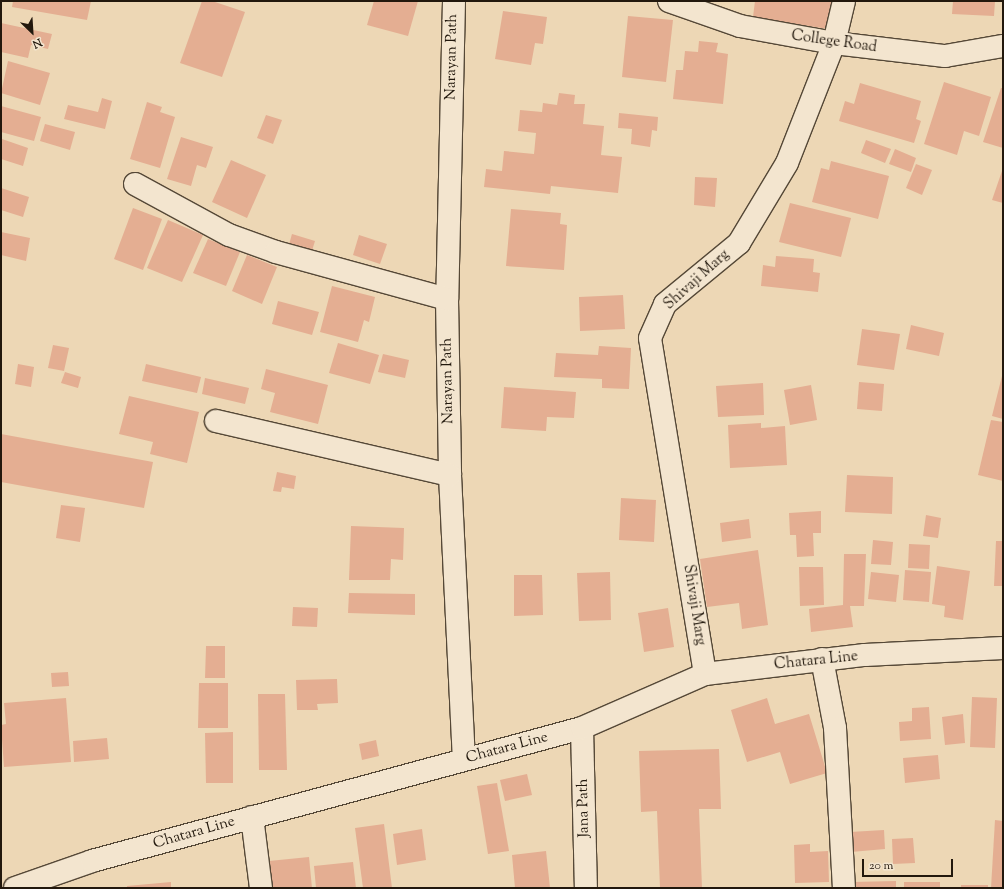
<!DOCTYPE html>
<style>
body{margin:0}
#map{position:relative;width:1004px;height:889px;overflow:hidden;background:#edd7b5;font-family:"Sorts Mill Goudy",serif}
div>[style]{position:absolute}
.building>*{inset:0;background:#e4ae92}
.roads{filter:drop-shadow(1px 0 #554837) drop-shadow(-1px 0 #554837) drop-shadow(0 1px #554837) drop-shadow(0 -1px #554837)}
.minor>*{height:22px;margin:-11px;padding:0 11px;transform-origin:11px;border-radius:11px;background:#f3e5cf}
span{translate:-50% -50%;white-space:nowrap;text-align:center;line-height:1.15;-webkit-text-stroke:4px #f3e5cf;paint-order:stroke}
.street-label{font-size:15px;color:#22180d}
.frame{position:absolute;inset:0;border:2px solid #22180d;pointer-events:none}
.north{position:absolute;left:12px;top:12px;width:40px;height:40px;-webkit-text-stroke:3px #f3e5cf;paint-order:stroke;rotate:155deg;font-size:11px;font-weight:700;line-height:16px;text-align:center;color:#22180d}
.north::after{content:'';display:block;margin:auto;width:14px;height:18px;background:#22180d;clip-path:polygon(50% 0,100% 100%,50% 72%,0 100%)}
.scale{position:absolute;left:862px;top:859px;width:91px;height:18px;box-sizing:border-box;border:2px solid #22180d;border-top:0;padding-left:5px;font-size:12px;line-height:14px;white-space:nowrap;color:#22180d;-webkit-text-stroke:3px #f3e5cf;paint-order:stroke}
</style>
<div id="map">
<div class="building">
<i style="clip-path:polygon(13px 1px,91px 1px,87px 20px,12px 7px)"></i>
<i style="clip-path:polygon(202px 1px,212px 1px,245px 12px,222px 77px,180px 63px)"></i>
<i style="clip-path:polygon(374px 1px,418px 1px,408px 36px,367px 25px)"></i>
<i style="clip-path:polygon(755px 1px,833px 1px,828px 29px,753px 17px)"></i>
<i style="clip-path:polygon(953px 1px,995px 1px,994px 16px,952px 14px)"></i>
<i style="clip-path:polygon(503px 11px,547px 17px,543px 44px,535px 43px,531px 65px,495px 59px)"></i>
<i style="clip-path:polygon(628px 16px,673px 20px,666px 82px,622px 77px)"></i>
<i style="clip-path:polygon(1px 23px,52px 34px,48px 49px,31px 45px,28px 58px,1px 52px)"></i>
<i style="clip-path:polygon(699px 41px,718px 43px,716px 52px,728px 54px,723px 104px,673px 99px,676px 70px,683px 70px,685px 51px,698px 52px)"></i>
<i style="clip-path:polygon(8px 61px,50px 73px,40px 105px,1px 93px)"></i>
<i style="clip-path:polygon(944px 82px,991px 97px,979px 136px,964px 131px,957px 155px,924px 144px)"></i>
<i style="clip-path:polygon(860px 83px,921px 101px,916px 119px,921px 121px,914px 143px,839px 121px,845px 101px,854px 104px)"></i>
<i style="clip-path:polygon(1001px 88px,1003px 88px,1003px 148px,983px 142px)"></i>
<i style="clip-path:polygon(559px 93px,575px 95px,574px 104px,585px 104px,583px 124px,604px 126px,601px 155px,622px 157px,618px 193px,551px 186px,550px 194px,484px 187px,486px 169px,502px 171px,504px 151px,534px 154px,536px 133px,518px 131px,520px 110px,542px 112px,543px 103px,557px 105px)"></i>
<i style="clip-path:polygon(102px 98px,112px 101px,105px 129px,64px 119px,68px 105px,98px 112px)"></i>
<i style="clip-path:polygon(147px 102px,162px 107px,160px 112px,175px 117px,160px 168px,130px 159px)"></i>
<i style="clip-path:polygon(1px 106px,41px 117px,34px 141px,1px 132px)"></i>
<i style="clip-path:polygon(619px 113px,658px 117px,657px 131px,652px 130px,650px 147px,631px 144px,632px 129px,618px 128px)"></i>
<i style="clip-path:polygon(266px 115px,282px 120px,273px 144px,257px 138px)"></i>
<i style="clip-path:polygon(45px 124px,75px 132px,70px 150px,40px 141px)"></i>
<i style="clip-path:polygon(181px 137px,213px 147px,206px 168px,197px 165px,191px 186px,167px 179px)"></i>
<i style="clip-path:polygon(2px 139px,28px 148px,23px 166px,1px 159px)"></i>
<i style="clip-path:polygon(866px 140px,891px 149px,885px 163px,861px 153px)"></i>
<i style="clip-path:polygon(895px 149px,916px 158px,911px 172px,889px 164px)"></i>
<i style="clip-path:polygon(231px 160px,266px 175px,247px 218px,212px 202px)"></i>
<i style="clip-path:polygon(831px 161px,889px 176px,878px 219px,812px 202px,821px 168px,829px 170px)"></i>
<i style="clip-path:polygon(916px 164px,932px 170px,922px 195px,906px 188px)"></i>
<i style="clip-path:polygon(1003px 168px,1003px 203px,992px 200px)"></i>
<i style="clip-path:polygon(695px 177px,717px 178px,715px 207px,694px 205px)"></i>
<i style="clip-path:polygon(1px 188px,29px 197px,23px 217px,1px 210px)"></i>
<i style="clip-path:polygon(790px 203px,851px 218px,841px 257px,779px 242px)"></i>
<i style="clip-path:polygon(133px 208px,162px 219px,143px 270px,114px 259px)"></i>
<i style="clip-path:polygon(511px 209px,561px 213px,560px 224px,567px 225px,564px 270px,506px 266px)"></i>
<i style="clip-path:polygon(168px 220px,203px 235px,182px 282px,147px 268px)"></i>
<i style="clip-path:polygon(1px 232px,30px 238px,26px 261px,1px 255px)"></i>
<i style="clip-path:polygon(292px 234px,315px 241px,311px 254px,288px 248px)"></i>
<i style="clip-path:polygon(359px 235px,387px 244px,380px 264px,353px 255px)"></i>
<i style="clip-path:polygon(208px 239px,240px 252px,226px 286px,193px 273px)"></i>
<i style="clip-path:polygon(247px 255px,277px 267px,262px 304px,232px 291px)"></i>
<i style="clip-path:polygon(776px 256px,814px 259px,813px 272px,820px 273px,818px 292px,761px 286px,763px 265px,775px 267px)"></i>
<i style="clip-path:polygon(332px 286px,375px 297px,369px 322px,364px 320px,358px 342px,320px 332px)"></i>
<i style="clip-path:polygon(623px 295px,625px 329px,580px 331px,579px 297px)"></i>
<i style="clip-path:polygon(278px 301px,319px 312px,312px 335px,272px 324px)"></i>
<i style="clip-path:polygon(911px 325px,944px 333px,939px 356px,906px 349px)"></i>
<i style="clip-path:polygon(862px 329px,900px 334px,894px 370px,857px 365px)"></i>
<i style="clip-path:polygon(338px 343px,379px 355px,370px 384px,329px 373px)"></i>
<i style="clip-path:polygon(53px 345px,69px 348px,64px 371px,48px 368px)"></i>
<i style="clip-path:polygon(599px 346px,631px 348px,629px 389px,602px 388px,602px 379px,554px 377px,556px 353px,598px 355px)"></i>
<i style="clip-path:polygon(383px 354px,409px 360px,405px 378px,378px 372px)"></i>
<i style="clip-path:polygon(18px 364px,34px 367px,31px 387px,15px 384px)"></i>
<i style="clip-path:polygon(146px 364px,201px 377px,197px 393px,142px 381px)"></i>
<i style="clip-path:polygon(266px 369px,328px 385px,318px 424px,270px 412px,275px 393px,261px 389px)"></i>
<i style="clip-path:polygon(65px 372px,81px 377px,78px 388px,61px 383px)"></i>
<i style="clip-path:polygon(1003px 372px,1003px 419px,992px 416px)"></i>
<i style="clip-path:polygon(205px 378px,249px 388px,245px 404px,202px 394px)"></i>
<i style="clip-path:polygon(859px 382px,884px 384px,882px 411px,857px 409px)"></i>
<i style="clip-path:polygon(763px 383px,764px 415px,718px 417px,716px 386px)"></i>
<i style="clip-path:polygon(811px 385px,817px 420px,790px 425px,784px 390px)"></i>
<i style="clip-path:polygon(504px 387px,576px 392px,574px 418px,547px 417px,546px 431px,501px 428px)"></i>
<i style="clip-path:polygon(129px 396px,199px 412px,187px 463px,150px 454px,153px 442px,119px 434px)"></i>
<i style="clip-path:polygon(991px 420px,1003px 422px,1003px 481px,978px 475px)"></i>
<i style="clip-path:polygon(761px 423px,761px 428px,785px 426px,787px 465px,730px 468px,728px 425px)"></i>
<i style="clip-path:polygon(1px 434px,153px 462px,144px 508px,1px 482px)"></i>
<i style="clip-path:polygon(277px 472px,296px 476px,294px 489px,282px 487px,281px 492px,273px 491px)"></i>
<i style="clip-path:polygon(847px 475px,893px 477px,892px 514px,845px 512px)"></i>
<i style="clip-path:polygon(621px 498px,656px 500px,654px 542px,619px 540px)"></i>
<i style="clip-path:polygon(61px 505px,85px 508px,80px 542px,56px 538px)"></i>
<i style="clip-path:polygon(821px 511px,821px 533px,813px 533px,814px 556px,797px 557px,796px 535px,790px 535px,789px 513px)"></i>
<i style="clip-path:polygon(926px 515px,941px 518px,938px 538px,923px 536px)"></i>
<i style="clip-path:polygon(749px 519px,751px 538px,722px 542px,720px 523px)"></i>
<i style="clip-path:polygon(351px 526px,404px 528px,403px 560px,391px 559px,390px 580px,349px 580px)"></i>
<i style="clip-path:polygon(873px 540px,893px 542px,891px 565px,871px 564px)"></i>
<i style="clip-path:polygon(996px 541px,1003px 541px,1003px 586px,994px 586px)"></i>
<i style="clip-path:polygon(909px 544px,930px 545px,929px 569px,908px 568px)"></i>
<i style="clip-path:polygon(758px 550px,768px 625px,742px 629px,739px 603px,707px 607px,700px 559px)"></i>
<i style="clip-path:polygon(844px 554px,866px 554px,864px 606px,850px 606px,853px 627px,811px 632px,809px 609px,843px 605px)"></i>
<i style="clip-path:polygon(937px 566px,970px 571px,963px 620px,944px 617px,945px 606px,932px 604px)"></i>
<i style="clip-path:polygon(799px 567px,823px 567px,824px 605px,800px 606px)"></i>
<i style="clip-path:polygon(905px 570px,931px 572px,929px 602px,903px 600px)"></i>
<i style="clip-path:polygon(610px 572px,611px 620px,579px 621px,577px 573px)"></i>
<i style="clip-path:polygon(871px 572px,899px 575px,896px 602px,868px 599px)"></i>
<i style="clip-path:polygon(514px 575px,542px 575px,543px 615px,514px 616px)"></i>
<i style="clip-path:polygon(349px 593px,415px 594px,415px 615px,348px 613px)"></i>
<i style="clip-path:polygon(293px 607px,318px 608px,317px 627px,292px 626px)"></i>
<i style="clip-path:polygon(668px 608px,674px 647px,644px 652px,638px 613px)"></i>
<i style="clip-path:polygon(206px 646px,225px 646px,225px 678px,205px 678px)"></i>
<i style="clip-path:polygon(68px 672px,69px 686px,52px 687px,51px 673px)"></i>
<i style="clip-path:polygon(337px 679px,338px 703px,317px 704px,318px 710px,297px 710px,296px 680px)"></i>
<i style="clip-path:polygon(199px 683px,228px 683px,228px 728px,198px 728px)"></i>
<i style="clip-path:polygon(258px 694px,285px 694px,287px 770px,259px 770px)"></i>
<i style="clip-path:polygon(972px 697px,997px 698px,995px 748px,970px 747px)"></i>
<i style="clip-path:polygon(66px 698px,71px 762px,4px 767px,1px 725px,6px 724px,4px 703px)"></i>
<i style="clip-path:polygon(767px 698px,775px 724px,809px 714px,827px 773px,790px 784px,780px 752px,747px 762px,731px 710px)"></i>
<i style="clip-path:polygon(929px 707px,931px 739px,900px 741px,899px 722px,912px 721px,912px 708px)"></i>
<i style="clip-path:polygon(963px 714px,965px 743px,945px 745px,942px 717px)"></i>
<i style="clip-path:polygon(233px 732px,233px 783px,206px 783px,205px 733px)"></i>
<i style="clip-path:polygon(107px 738px,109px 759px,74px 762px,73px 741px)"></i>
<i style="clip-path:polygon(376px 740px,379px 756px,362px 760px,359px 744px)"></i>
<i style="clip-path:polygon(719px 749px,721px 809px,699px 809px,702px 888px,660px 888px,657px 811px,641px 812px,639px 751px)"></i>
<i style="clip-path:polygon(938px 755px,940px 779px,905px 783px,903px 758px)"></i>
<i style="clip-path:polygon(527px 774px,532px 795px,505px 801px,500px 780px)"></i>
<i style="clip-path:polygon(497px 783px,509px 851px,488px 854px,477px 786px)"></i>
<i style="clip-path:polygon(995px 820px,1003px 821px,1003px 888px,991px 888px)"></i>
<i style="clip-path:polygon(384px 824px,392px 888px,363px 888px,355px 828px)"></i>
<i style="clip-path:polygon(422px 829px,426px 860px,397px 865px,393px 834px)"></i>
<i style="clip-path:polygon(884px 830px,885px 849px,851px 852px,850px 832px)"></i>
<i style="clip-path:polygon(913px 838px,915px 863px,893px 864px,892px 839px)"></i>
<i style="clip-path:polygon(810px 844px,810px 852px,828px 851px,829px 882px,795px 883px,794px 845px)"></i>
<i style="clip-path:polygon(546px 851px,550px 888px,515px 888px,512px 855px)"></i>
<i style="clip-path:polygon(309px 857px,312px 888px,272px 888px,269px 861px)"></i>
<i style="clip-path:polygon(353px 862px,356px 888px,316px 888px,314px 866px)"></i>
<i style="clip-path:polygon(896px 881px,896px 888px,853px 888px,853px 882px)"></i>
<i style="clip-path:polygon(171px 882px,171px 888px,127px 888px,127px 886px)"></i>
<i style="clip-path:polygon(904px 882px,940px 882px,940px 888px,904px 888px)"></i>
<i style="clip-path:polygon(961px 885px,988px 885px,988px 888px,961px 888px)"></i>
</div>
<div class="roads">
<div class="minor">
<i style="left:454px;top:1px;width:298px;rotate:91.3deg"></i>
<i style="left:447px;top:299px;width:176px;rotate:89deg"></i>
<i style="left:450px;top:475px;width:285px;rotate:87.2deg"></i>
<i style="left:669px;top:1px;width:75px;rotate:19.4deg"></i>
<i style="left:740px;top:26px;width:96px;rotate:10.3deg"></i>
<i style="left:834px;top:43px;width:112px;rotate:6.7deg"></i>
<i style="left:945px;top:56px;width:59px;rotate:-9.8deg"></i>
<i style="left:135px;top:184px;width:107px;rotate:28.5deg"></i>
<i style="left:229px;top:235px;width:50px;rotate:19.9deg"></i>
<i style="left:276px;top:252px;width:177px;rotate:15.4deg"></i>
<i style="left:216px;top:421px;width:240px;rotate:13deg"></i>
<i style="left:822px;top:659px;width:70px;rotate:79.3deg"></i>
<i style="left:835px;top:728px;width:160px;rotate:86.8deg"></i>
<i style="left:705px;top:674px;width:340px;rotate:-99.3deg"></i>
<i style="left:650px;top:338px;width:37px;rotate:-66deg"></i>
<i style="left:665px;top:304px;width:96px;rotate:-39.5deg"></i>
<i style="left:739px;top:243px;width:93px;rotate:-59deg"></i>
<i style="left:787px;top:163px;width:129px;rotate:-68.6deg"></i>
<i style="left:834px;top:43px;width:43px;rotate:-76.6deg"></i>
<i style="left:582px;top:728px;width:160px;rotate:88.6deg"></i>
<i style="left:252px;top:817px;width:72px;rotate:82.8deg"></i>
<i style="left:15px;top:888px;width:82px;rotate:-19.3deg"></i>
<i style="left:92px;top:861px;width:508px;rotate:-15.19deg"></i>
<i style="left:582px;top:728px;width:134px;rotate:-23.7deg"></i>
<i style="left:705px;top:674px;width:161px;rotate:-6.8deg"></i>
<i style="left:865px;top:655px;width:138px;rotate:-2.9deg"></i>
</div>
</div>
<div class="street-label">
<span style="left:834px;top:42px;rotate:8deg">College Road</span>
<span style="left:452px;top:57px;rotate:-89deg">Narayan Path</span>
<span style="left:697px;top:280px;rotate:-42deg">Shivaji Marg</span>
<span style="left:448px;top:381px;rotate:-91deg">Narayan Path</span>
<span style="left:694px;top:605px;rotate:81deg">Shivaji Marg</span>
<span style="left:816px;top:661px;rotate:-6deg">Chatara Line</span>
<span style="left:507px;top:748px;rotate:-15deg">Chatara Line</span>
<span style="left:584px;top:808px;rotate:-91deg">Jana Path</span>
<span style="left:194px;top:833px;rotate:-16deg">Chatara Line</span>
</div>
<div class="frame"></div>
<div class="north">N</div>
<div class="scale">20 m</div>
</div>
